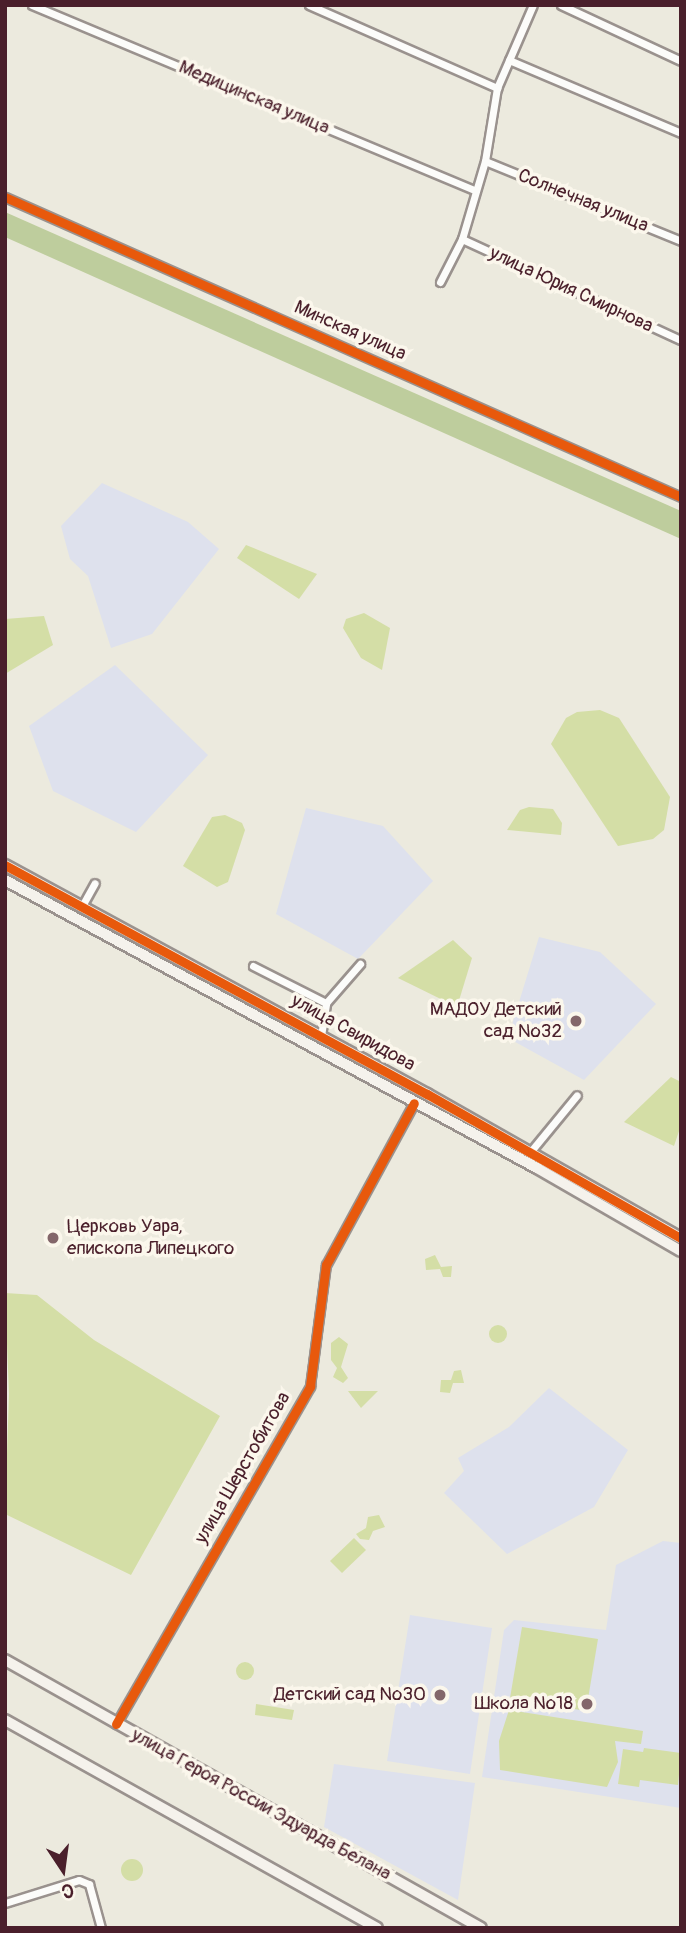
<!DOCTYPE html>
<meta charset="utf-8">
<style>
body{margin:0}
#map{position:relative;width:686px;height:1933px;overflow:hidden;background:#eceade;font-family:Pangolin,sans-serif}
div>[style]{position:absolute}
.built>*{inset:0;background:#dee1ed}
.green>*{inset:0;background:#d4dea6}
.round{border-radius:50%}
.forest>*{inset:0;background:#becd9d}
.roads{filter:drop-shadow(2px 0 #9a928e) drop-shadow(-2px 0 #9a928e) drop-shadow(0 2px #9a928e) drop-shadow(0 -2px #9a928e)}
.street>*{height:7px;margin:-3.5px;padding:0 3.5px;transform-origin:3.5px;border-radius:3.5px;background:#fcfcfa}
.secondary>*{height:10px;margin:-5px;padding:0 5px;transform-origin:5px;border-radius:5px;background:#f5f2ec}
.cycleway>*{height:9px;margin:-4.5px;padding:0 4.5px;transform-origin:4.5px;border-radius:4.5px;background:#e8590c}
.dots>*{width:19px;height:19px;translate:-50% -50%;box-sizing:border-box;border:4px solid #fbf7ec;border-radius:50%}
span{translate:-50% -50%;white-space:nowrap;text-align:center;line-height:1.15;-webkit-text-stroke:7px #fbf7ec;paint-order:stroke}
.street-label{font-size:19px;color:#4a1f2b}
.poi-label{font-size:19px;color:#4a1f2b}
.right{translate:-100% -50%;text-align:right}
.left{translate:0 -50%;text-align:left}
.frame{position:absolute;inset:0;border:7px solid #4a1f2b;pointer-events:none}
.north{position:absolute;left:28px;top:1835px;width:70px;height:70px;-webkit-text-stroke:5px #fbf7ec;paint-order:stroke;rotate:167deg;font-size:19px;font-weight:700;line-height:28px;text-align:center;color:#4a1f2b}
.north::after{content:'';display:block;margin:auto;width:24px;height:32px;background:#4a1f2b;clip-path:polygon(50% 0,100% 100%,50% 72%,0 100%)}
</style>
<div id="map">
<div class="built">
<i style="clip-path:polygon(102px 483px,188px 522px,219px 549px,152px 634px,111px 648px,88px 576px,70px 559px,61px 526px)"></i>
<i style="clip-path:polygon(115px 665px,208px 755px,136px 832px,53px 791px,29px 726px)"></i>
<i style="clip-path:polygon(306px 808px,383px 826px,433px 881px,358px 959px,276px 914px)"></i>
<i style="clip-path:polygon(539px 937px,600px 952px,656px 1004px,584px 1080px,508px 1038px)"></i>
<i style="clip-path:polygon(549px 1388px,628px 1450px,594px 1507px,507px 1554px,444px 1493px,464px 1471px,458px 1458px,509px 1427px)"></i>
<i style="clip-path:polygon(663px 1541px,681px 1543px,681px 1808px,482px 1777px,504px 1630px,514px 1620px,606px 1630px,616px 1565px)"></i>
<i style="clip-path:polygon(410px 1615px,492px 1628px,470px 1774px,387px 1761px)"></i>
<i style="clip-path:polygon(334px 1764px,475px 1783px,458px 1900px,324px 1827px)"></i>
</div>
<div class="green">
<i style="clip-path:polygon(246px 545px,317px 574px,299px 599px,237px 558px)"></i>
<i style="clip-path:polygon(364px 613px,390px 628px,382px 670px,361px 658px,343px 628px,346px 619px)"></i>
<i style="clip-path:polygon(44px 616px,53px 645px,5px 674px,5px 619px)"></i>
<i style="clip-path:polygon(600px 710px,619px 718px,670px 797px,664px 830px,653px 839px,618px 846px,551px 744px,566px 718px,577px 712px)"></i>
<i style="clip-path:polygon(529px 807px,553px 809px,562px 823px,561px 835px,507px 830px,520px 810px)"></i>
<i style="clip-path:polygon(225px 815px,242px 823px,245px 830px,228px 882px,217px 887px,183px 866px,212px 817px)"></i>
<i style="clip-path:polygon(453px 940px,472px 958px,457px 1007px,398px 978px)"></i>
<i style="clip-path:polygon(671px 1077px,681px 1082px,681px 1125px,674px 1146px,624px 1122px)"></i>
<i style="clip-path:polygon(435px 1255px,441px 1267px,452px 1266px,451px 1277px,443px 1277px,440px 1269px,426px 1270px,425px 1259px)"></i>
<i style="clip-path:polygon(5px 1293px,37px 1295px,94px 1340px,220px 1416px,131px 1575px,5px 1514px,9px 1394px)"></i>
<i class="round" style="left:489px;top:1325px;width:18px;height:18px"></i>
<i style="clip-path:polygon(339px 1337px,348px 1344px,341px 1367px,348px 1378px,343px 1383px,333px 1377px,337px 1368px,331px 1360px,331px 1343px)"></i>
<i style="clip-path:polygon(461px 1370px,464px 1383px,453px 1383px,450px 1393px,440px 1392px,441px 1380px,451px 1380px,454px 1371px)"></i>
<i style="clip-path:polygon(348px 1391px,378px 1391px,361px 1408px)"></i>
<i style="clip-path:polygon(379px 1515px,385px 1527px,373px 1531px,369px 1540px,360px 1539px,356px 1534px,366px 1528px,368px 1517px)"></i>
<i style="clip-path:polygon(354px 1538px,366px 1550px,342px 1573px,330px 1561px)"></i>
<i style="clip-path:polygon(522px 1627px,598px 1639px,586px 1711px,510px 1698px)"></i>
<i class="round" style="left:236px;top:1662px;width:18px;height:18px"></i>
<i style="clip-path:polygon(256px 1704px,294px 1710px,292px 1720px,255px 1715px)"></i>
<i style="clip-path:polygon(509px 1710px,643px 1731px,641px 1744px,615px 1741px,618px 1762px,607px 1787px,500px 1770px,499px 1741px)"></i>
<i style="clip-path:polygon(644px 1748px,681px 1753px,678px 1785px,640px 1780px,639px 1787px,618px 1784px,623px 1749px,643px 1752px)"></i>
<i class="round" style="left:121px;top:1859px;width:22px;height:22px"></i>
</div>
<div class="forest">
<i style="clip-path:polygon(5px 212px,681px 511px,681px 539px,5px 237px)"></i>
</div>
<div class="roads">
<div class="street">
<i style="left:32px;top:5px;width:481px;rotate:22.7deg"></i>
<i style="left:309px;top:5px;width:206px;rotate:23.8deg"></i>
<i style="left:561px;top:5px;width:132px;rotate:25deg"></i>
<i style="left:509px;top:60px;width:187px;rotate:23deg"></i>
<i style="left:485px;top:161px;width:212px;rotate:22.2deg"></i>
<i style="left:5px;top:197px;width:740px;rotate:23.93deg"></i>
<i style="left:462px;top:239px;width:241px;rotate:24.8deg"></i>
<i style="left:440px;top:282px;width:48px;rotate:-62.9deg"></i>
<i style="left:462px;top:239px;width:81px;rotate:-73.6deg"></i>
<i style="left:485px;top:161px;width:74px;rotate:-80.7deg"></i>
<i style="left:497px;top:88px;width:90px;rotate:-66.6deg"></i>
<i style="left:82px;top:906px;width:26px;rotate:-61deg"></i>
<i style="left:253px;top:966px;width:82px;rotate:26.9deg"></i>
<i style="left:321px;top:1036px;width:33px;rotate:-81deg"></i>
<i style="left:326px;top:1003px;width:52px;rotate:-48.9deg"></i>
<i style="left:531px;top:1151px;width:72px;rotate:-50.6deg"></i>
<i style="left:116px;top:1724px;width:390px;rotate:-60.1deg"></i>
<i style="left:310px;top:1386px;width:122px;rotate:-82.5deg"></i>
<i style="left:326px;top:1265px;width:184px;rotate:-61.5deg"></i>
<i style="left:5px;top:1903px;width:77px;rotate:-17.3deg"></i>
<i style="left:79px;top:1880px;width:11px;rotate:22deg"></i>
<i style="left:89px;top:1884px;width:46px;rotate:74.7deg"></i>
</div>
<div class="secondary">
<i style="left:5px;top:865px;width:480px;rotate:28.5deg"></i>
<i style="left:427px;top:1094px;width:292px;rotate:29.6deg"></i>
<i style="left:5px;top:880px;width:605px;rotate:28.43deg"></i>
<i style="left:537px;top:1168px;width:166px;rotate:30deg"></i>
<i style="left:5px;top:1660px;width:546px;rotate:29.38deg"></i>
<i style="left:5px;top:1720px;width:426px;rotate:29.2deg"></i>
</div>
</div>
<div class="cycleway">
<i style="left:5px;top:197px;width:740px;rotate:23.93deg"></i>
<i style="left:5px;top:865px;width:480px;rotate:28.5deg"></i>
<i style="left:427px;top:1094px;width:292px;rotate:29.6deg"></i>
<i style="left:116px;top:1724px;width:390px;rotate:-60.1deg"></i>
<i style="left:310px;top:1386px;width:122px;rotate:-82.5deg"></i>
<i style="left:326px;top:1265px;width:184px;rotate:-61.5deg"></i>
</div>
<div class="dots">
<i style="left:576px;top:1021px;background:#83666a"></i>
<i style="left:53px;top:1238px;background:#83666a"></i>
<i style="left:440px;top:1695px;background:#83666a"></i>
<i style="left:587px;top:1704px;background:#83666a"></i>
</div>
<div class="street-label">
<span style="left:254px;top:98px;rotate:23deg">Медицинская улица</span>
<span style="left:583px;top:201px;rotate:22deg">Солнечная улица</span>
<span style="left:571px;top:290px;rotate:25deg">улица Юрия Смирнова</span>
<span style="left:350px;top:331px;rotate:24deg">Минская улица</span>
<span style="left:353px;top:1033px;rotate:29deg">улица Свиридова</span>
<span style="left:243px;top:1468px;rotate:-60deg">улица Шерстобитова</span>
<span style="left:261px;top:1805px;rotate:29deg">улица Героя России Эдуарда Белана</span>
</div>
<div class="poi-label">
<span class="right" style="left:562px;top:1021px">МАДОУ Детский<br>сад №32</span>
<span class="left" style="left:67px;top:1238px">Церковь Уара,<br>епископа Липецкого</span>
<span class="right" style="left:426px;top:1695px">Детский сад №30</span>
<span class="right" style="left:573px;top:1704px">Школа №18</span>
</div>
<div class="frame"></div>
<div class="north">С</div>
</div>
